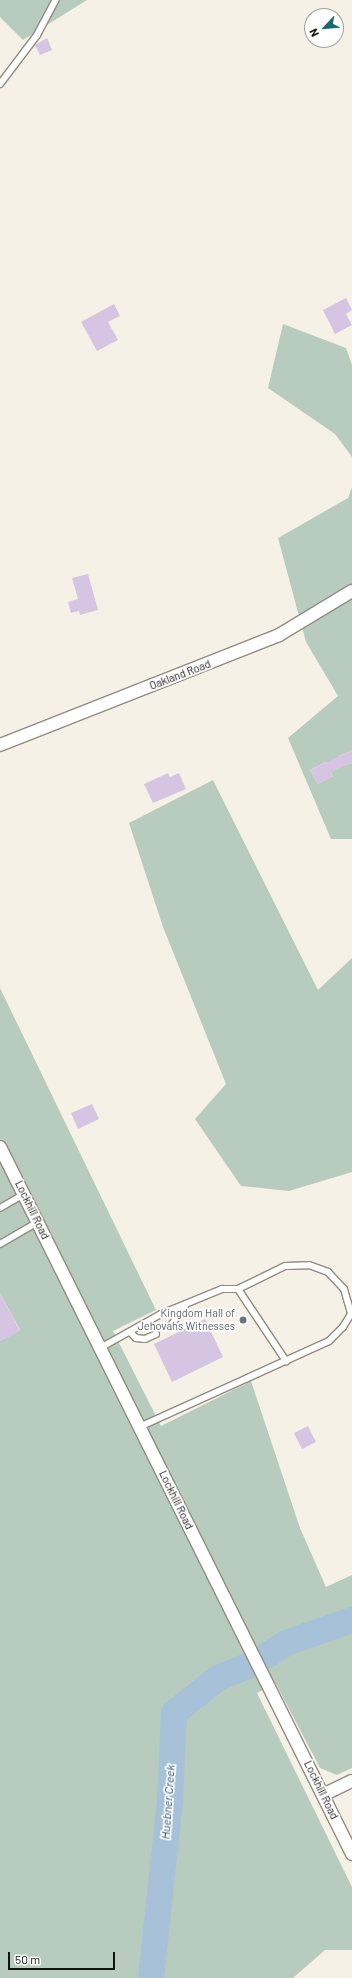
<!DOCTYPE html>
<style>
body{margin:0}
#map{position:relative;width:352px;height:1978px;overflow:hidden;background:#f6f1e6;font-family:Barlow,sans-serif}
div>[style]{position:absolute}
.green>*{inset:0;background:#b7ccbe}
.river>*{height:26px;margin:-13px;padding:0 13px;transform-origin:13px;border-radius:13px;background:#a6c1d8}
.building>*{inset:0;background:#d6c5e2}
.roads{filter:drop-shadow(1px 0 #908c82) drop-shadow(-1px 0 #908c82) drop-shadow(0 1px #908c82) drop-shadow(0 -1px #908c82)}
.service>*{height:6px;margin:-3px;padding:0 3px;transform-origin:3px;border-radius:3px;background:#fff}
.minor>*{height:12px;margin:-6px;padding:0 6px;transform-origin:6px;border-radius:6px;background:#fff}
.dots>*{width:11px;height:11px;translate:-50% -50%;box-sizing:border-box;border:2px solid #fff;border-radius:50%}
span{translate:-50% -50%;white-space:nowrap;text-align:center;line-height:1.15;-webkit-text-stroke:3.5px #fff;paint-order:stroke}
.street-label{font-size:11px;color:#13120e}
.worship-label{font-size:11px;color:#5b616d}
.right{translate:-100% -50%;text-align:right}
.water-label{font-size:12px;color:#204c6d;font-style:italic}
.north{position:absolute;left:304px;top:8px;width:40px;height:40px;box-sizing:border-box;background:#fff;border:1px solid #a1a09f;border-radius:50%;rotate:244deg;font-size:11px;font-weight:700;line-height:16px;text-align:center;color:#13120e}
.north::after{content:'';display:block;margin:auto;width:14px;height:18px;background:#1c696d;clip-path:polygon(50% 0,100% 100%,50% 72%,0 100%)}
.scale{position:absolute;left:8px;top:1952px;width:107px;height:18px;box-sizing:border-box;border:2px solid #13120e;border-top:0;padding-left:5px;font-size:12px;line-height:14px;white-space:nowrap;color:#13120e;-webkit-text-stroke:3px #fff;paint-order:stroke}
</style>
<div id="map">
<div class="green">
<i style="clip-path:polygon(0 0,87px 0,23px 40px,0 17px)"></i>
<i style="clip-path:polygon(283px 324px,346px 348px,352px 365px,352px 457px,335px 434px,268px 388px)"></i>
<i style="clip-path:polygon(evenodd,352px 487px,352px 750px,339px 756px,344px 766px,352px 763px,352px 839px,331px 839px,288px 738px,338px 696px,306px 642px,278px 538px,348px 498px,352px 487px,326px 762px,333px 776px,318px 784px,310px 770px,326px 762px)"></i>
<i style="clip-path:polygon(213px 780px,318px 990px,352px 958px,352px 1172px,289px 1191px,241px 1186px,195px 1119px,226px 1084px,163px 927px,129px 823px)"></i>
<i style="clip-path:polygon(0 988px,156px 1310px,113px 1331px,161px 1426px,251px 1381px,300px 1528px,326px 1587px,352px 1575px,352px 1768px,337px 1775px,320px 1768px,276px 1684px,257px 1693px,352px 1887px,352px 1950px,325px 1950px,293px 1978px,0 1978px,0 1341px,20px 1330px,0 1293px)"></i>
</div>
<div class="river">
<i style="left:266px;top:1656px;width:24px;rotate:-33deg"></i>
<i style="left:286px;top:1643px;width:70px;rotate:-19.2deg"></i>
<i style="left:151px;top:1978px;width:178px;rotate:-83.9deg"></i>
<i style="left:170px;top:1801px;width:88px;rotate:-87.4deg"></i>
<i style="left:174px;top:1713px;width:56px;rotate:-38.5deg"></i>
<i style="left:218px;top:1678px;width:31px;rotate:-22deg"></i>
</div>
<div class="building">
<i style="clip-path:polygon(47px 38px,52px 50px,40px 55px,35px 45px)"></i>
<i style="clip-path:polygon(346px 298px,352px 310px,346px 314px,352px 325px,335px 334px,323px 310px)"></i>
<i style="clip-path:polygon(114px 304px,120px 316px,108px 322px,118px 340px,97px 351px,81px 322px)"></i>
<i style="clip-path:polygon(88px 574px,98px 610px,80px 615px,79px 611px,71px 613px,68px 602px,78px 599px,72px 578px)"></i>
<i style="clip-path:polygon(352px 750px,352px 763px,331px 772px,333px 776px,318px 784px,310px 770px)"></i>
<i style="clip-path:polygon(168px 773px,170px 777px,179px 773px,186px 789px,153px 803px,144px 784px)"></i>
<i style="clip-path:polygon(92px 1104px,99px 1119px,78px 1129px,71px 1113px)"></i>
<i style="clip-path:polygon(0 1293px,20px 1331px,0 1341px)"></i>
<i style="clip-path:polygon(205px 1319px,223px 1357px,172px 1382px,154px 1344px)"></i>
<i style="clip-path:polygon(308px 1426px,316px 1442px,302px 1449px,294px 1433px)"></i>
</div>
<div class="roads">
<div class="service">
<i style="left:0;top:84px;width:61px;rotate:-52.9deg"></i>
<i style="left:37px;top:35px;width:40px;rotate:-62deg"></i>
<i style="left:0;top:1208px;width:28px;rotate:-30deg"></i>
<i style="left:0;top:1244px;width:44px;rotate:-30.1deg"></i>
<i style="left:238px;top:1289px;width:87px;rotate:56.3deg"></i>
<i style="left:170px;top:1327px;width:28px;rotate:-55deg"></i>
<i style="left:130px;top:1332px;width:8px;rotate:45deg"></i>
<i style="left:136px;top:1338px;width:9px;rotate:6deg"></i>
<i style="left:145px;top:1339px;width:12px;rotate:-24deg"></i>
<i style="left:100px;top:1348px;width:70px;rotate:-29.1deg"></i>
<i style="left:161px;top:1314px;width:66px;rotate:-22.3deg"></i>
<i style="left:222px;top:1289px;width:16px"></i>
<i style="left:238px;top:1289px;width:52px;rotate:-26.1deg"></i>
<i style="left:285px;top:1266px;width:24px;rotate:-2deg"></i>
<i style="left:309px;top:1265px;width:20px;rotate:20deg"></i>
<i style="left:328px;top:1272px;width:23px;rotate:47deg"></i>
<i style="left:344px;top:1289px;width:26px;rotate:74deg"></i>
<i style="left:351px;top:1314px;width:15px;rotate:122deg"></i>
<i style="left:343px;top:1327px;width:20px;rotate:135deg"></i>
<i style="left:329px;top:1341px;width:209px;rotate:155.6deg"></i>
</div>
<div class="minor">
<i style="left:0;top:745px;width:300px;rotate:-21.5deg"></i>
<i style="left:279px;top:635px;width:85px;rotate:-31.1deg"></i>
<i style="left:0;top:1147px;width:790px;rotate:63.53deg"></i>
<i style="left:323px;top:1795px;width:32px;rotate:-26deg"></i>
</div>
</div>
<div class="dots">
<i style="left:243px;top:1320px;background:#6b7280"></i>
</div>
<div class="street-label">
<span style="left:180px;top:675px;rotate:-21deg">Oakland Road</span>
<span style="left:32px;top:1210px;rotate:64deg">Lockhill Road</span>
<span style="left:176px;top:1500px;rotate:64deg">Lockhill Road</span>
<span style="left:321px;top:1790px;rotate:64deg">Lockhill Road</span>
</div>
<div class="worship-label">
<span class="right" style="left:235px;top:1320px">Kingdom Hall of<br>Jehovahs Witnesses</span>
</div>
<div class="water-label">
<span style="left:168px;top:1802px;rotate:-86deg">Huebner Creek</span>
</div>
<div class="north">N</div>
<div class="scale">50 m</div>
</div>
